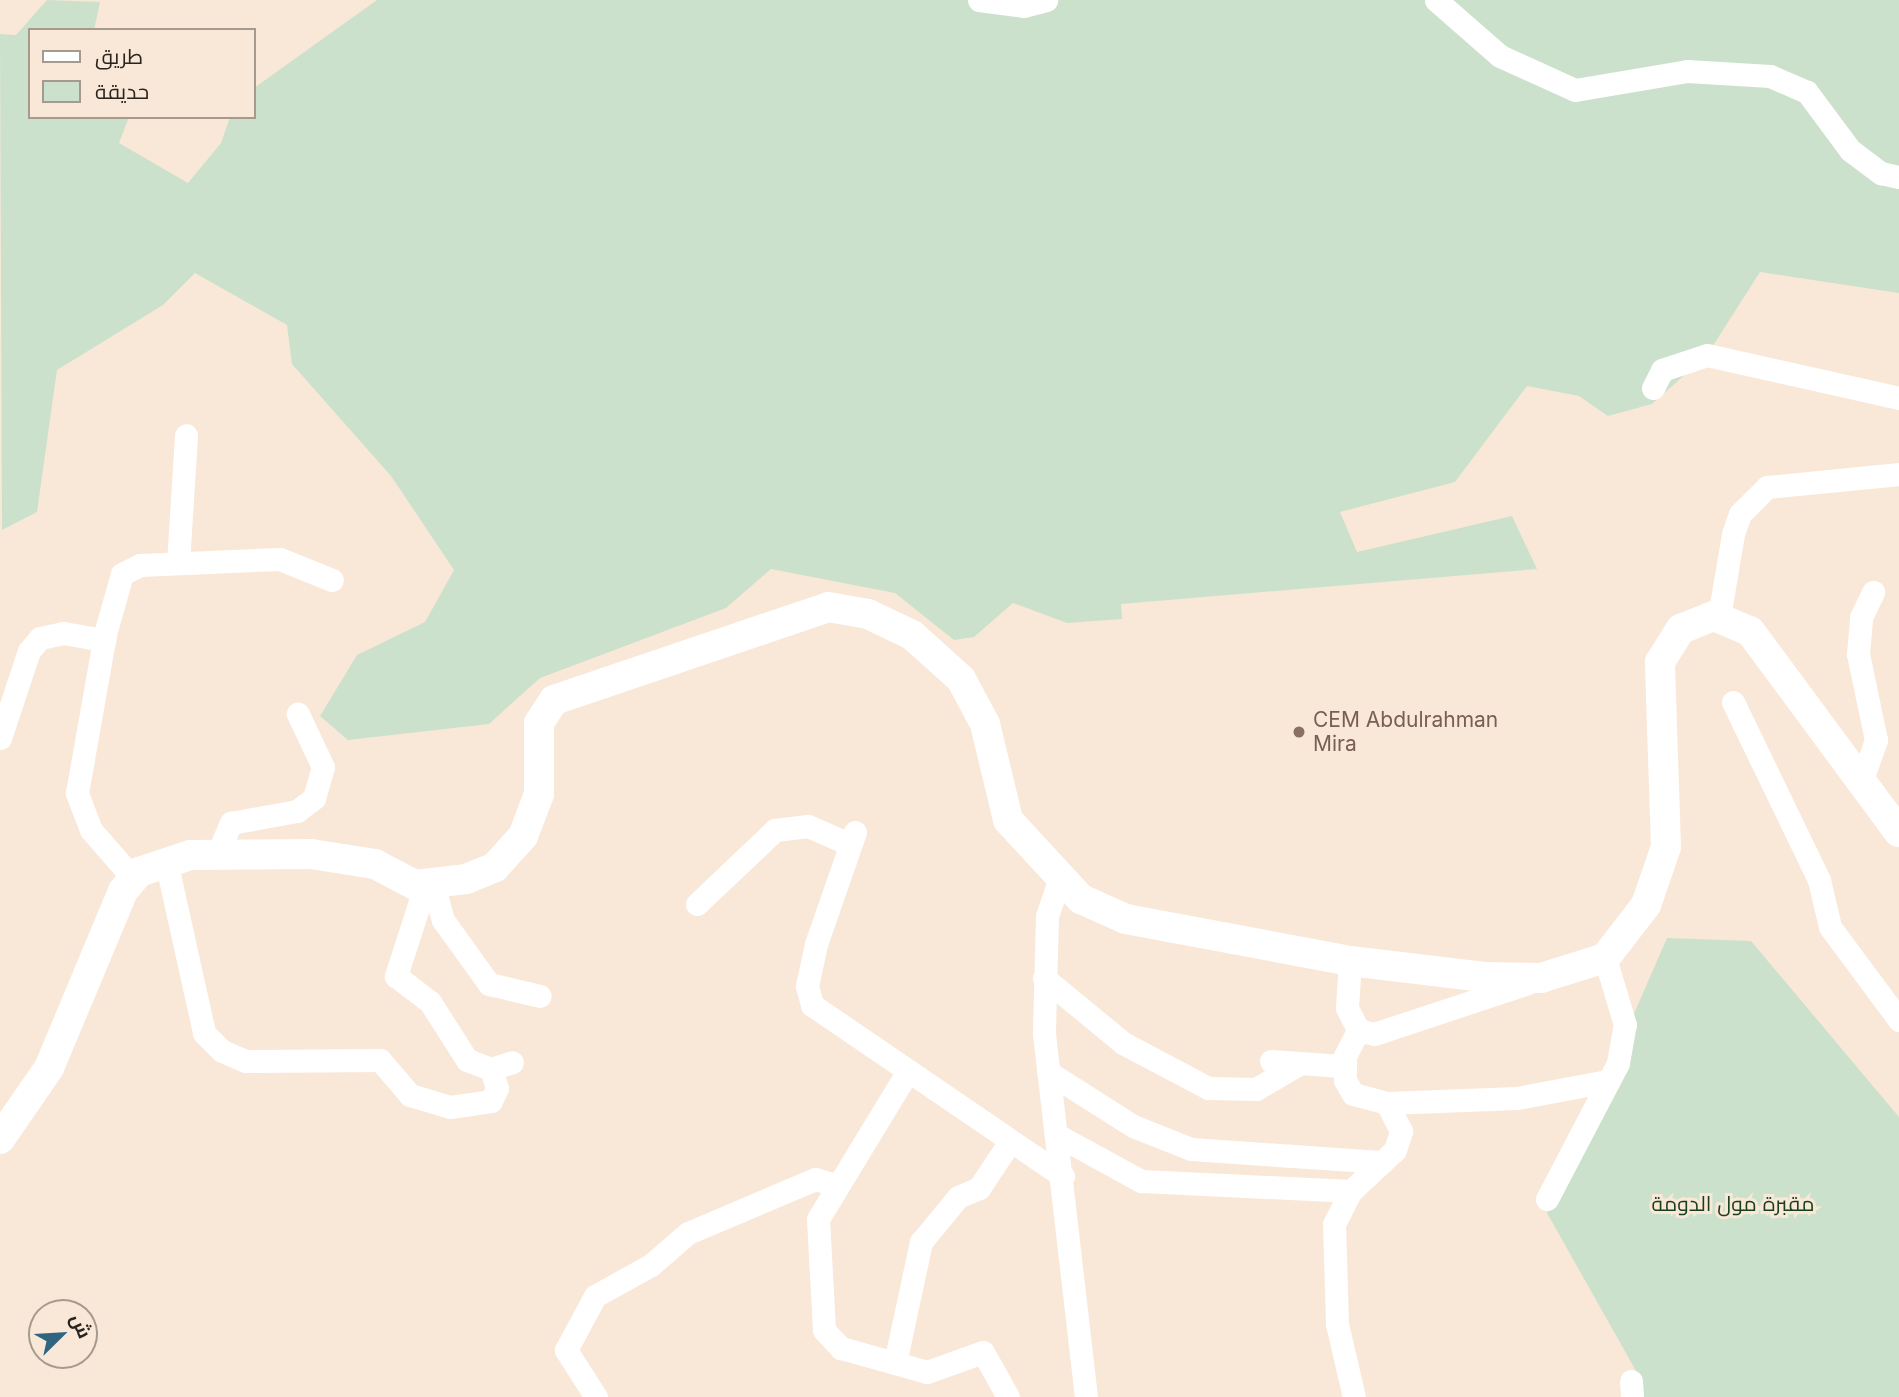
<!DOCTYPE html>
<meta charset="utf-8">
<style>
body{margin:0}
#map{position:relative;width:1899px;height:1397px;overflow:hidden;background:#f9e8d8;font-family:Inter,Cairo,sans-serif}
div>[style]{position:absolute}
.green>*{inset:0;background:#cbe1cb}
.minor>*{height:23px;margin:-11.5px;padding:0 11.5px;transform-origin:11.5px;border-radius:11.5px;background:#fff}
.major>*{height:30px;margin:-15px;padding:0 15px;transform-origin:15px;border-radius:15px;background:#fff}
.dots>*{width:19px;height:19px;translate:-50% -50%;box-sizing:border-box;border:4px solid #f9e8d8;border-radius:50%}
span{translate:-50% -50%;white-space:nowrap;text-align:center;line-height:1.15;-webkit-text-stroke:6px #f9e8d8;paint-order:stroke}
.education-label{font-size:21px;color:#785e54}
.left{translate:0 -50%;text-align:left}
.park-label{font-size:21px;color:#173f1a}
.legend{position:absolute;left:28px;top:28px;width:228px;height:91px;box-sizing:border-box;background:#f9e8d8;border:2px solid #a69a8e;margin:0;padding:9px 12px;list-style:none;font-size:21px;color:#2a241e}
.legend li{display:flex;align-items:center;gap:14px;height:35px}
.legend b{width:35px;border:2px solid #a69a8e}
.north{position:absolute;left:28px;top:1299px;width:70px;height:70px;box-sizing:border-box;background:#f9e8d8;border:2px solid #a69a8e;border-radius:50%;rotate:66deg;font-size:19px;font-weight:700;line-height:28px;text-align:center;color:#2a241e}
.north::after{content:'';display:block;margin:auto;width:24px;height:32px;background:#316481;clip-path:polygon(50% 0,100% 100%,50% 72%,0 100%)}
</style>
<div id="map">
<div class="green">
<i style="clip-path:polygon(47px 0,100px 2px,94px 30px,30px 30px,30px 117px,129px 117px,119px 143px,188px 183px,221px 143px,230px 117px,254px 117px,254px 88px,377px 0,1899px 0,1899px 293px,1760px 272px,1707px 355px,1652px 404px,1608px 416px,1579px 396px,1527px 386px,1455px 482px,1340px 512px,1357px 552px,1512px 516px,1537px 569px,1121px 604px,1122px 619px,1067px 623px,1013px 603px,974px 637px,954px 640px,895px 593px,771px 569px,726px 608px,540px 678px,489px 724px,348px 740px,320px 716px,357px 655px,425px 622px,454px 570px,391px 476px,292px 364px,287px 325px,195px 273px,163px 305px,57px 370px,37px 512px,2px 530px,0 34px,16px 35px)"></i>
<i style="clip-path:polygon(1667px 938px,1751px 941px,1899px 1117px,1899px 1397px,1637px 1397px,1640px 1378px,1547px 1213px)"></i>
</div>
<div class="minor">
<i style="left:979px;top:0;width:45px;rotate:7.6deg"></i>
<i style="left:1024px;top:6px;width:23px;rotate:-15deg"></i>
<i style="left:1436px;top:0;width:85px;rotate:41.2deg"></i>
<i style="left:1500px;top:56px;width:82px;rotate:24.4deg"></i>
<i style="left:1575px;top:90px;width:114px;rotate:-9.6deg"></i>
<i style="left:1687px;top:71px;width:83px;rotate:3.4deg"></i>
<i style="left:1770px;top:76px;width:40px;rotate:23.4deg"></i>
<i style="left:1807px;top:92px;width:72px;rotate:53.4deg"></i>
<i style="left:1850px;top:150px;width:39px;rotate:37deg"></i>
<i style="left:1881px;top:173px;width:18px;rotate:13deg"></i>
<i style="left:1653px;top:388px;width:20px;rotate:-63deg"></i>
<i style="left:1662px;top:370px;width:47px;rotate:-18.4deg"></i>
<i style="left:1707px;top:355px;width:197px;rotate:12.6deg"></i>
<i style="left:178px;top:563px;width:128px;rotate:-86.4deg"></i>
<i style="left:1719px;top:617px;width:84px;rotate:-80.4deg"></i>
<i style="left:1733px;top:534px;width:21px;rotate:-71deg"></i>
<i style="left:1740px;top:514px;width:38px;rotate:-45deg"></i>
<i style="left:1767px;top:487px;width:133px;rotate:-5.6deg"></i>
<i style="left:1733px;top:702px;width:198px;rotate:64.2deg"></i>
<i style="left:1819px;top:880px;width:48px;rotate:76.8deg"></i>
<i style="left:1830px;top:927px;width:116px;rotate:53.4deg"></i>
<i style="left:0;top:738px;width:92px;rotate:-71.6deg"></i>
<i style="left:29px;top:651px;width:17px;rotate:-50deg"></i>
<i style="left:40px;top:638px;width:24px;rotate:-12deg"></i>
<i style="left:63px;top:633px;width:42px;rotate:9.7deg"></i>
<i style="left:1861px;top:782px;width:45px;rotate:-70.3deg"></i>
<i style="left:1876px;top:740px;width:88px;rotate:-101.8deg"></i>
<i style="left:1858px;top:654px;width:37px;rotate:-85deg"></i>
<i style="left:1861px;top:617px;width:28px;rotate:-64deg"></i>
<i style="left:855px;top:832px;width:119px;rotate:109.2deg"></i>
<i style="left:816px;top:944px;width:43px;rotate:102.1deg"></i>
<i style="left:807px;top:986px;width:20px;rotate:75deg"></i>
<i style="left:812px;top:1005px;width:304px;rotate:34.3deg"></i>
<i style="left:218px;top:853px;width:33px;rotate:-67deg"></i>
<i style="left:231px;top:823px;width:67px;rotate:-10.3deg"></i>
<i style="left:297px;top:811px;width:21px;rotate:-37deg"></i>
<i style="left:314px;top:798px;width:32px;rotate:-74deg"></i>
<i style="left:323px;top:767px;width:59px;rotate:-115.3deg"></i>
<i style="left:166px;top:861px;width:176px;rotate:77.5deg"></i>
<i style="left:204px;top:1033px;width:25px;rotate:45deg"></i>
<i style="left:222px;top:1051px;width:26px;rotate:23deg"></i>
<i style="left:246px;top:1061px;width:134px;rotate:-0.4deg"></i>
<i style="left:380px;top:1060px;width:46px;rotate:49.4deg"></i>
<i style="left:410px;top:1095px;width:42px;rotate:16.7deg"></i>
<i style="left:450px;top:1107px;width:41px;rotate:-8.3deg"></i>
<i style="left:491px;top:1101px;width:14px;rotate:-65deg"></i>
<i style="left:497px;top:1088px;width:20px;rotate:-108deg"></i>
<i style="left:132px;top:877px;width:62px;rotate:-131.1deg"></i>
<i style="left:91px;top:830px;width:40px;rotate:-111deg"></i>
<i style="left:77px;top:793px;width:161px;rotate:-80deg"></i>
<i style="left:105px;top:634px;width:62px;rotate:-74.2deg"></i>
<i style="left:122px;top:574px;width:20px;rotate:-27deg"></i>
<i style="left:140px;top:565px;width:140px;rotate:-2.5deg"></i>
<i style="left:280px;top:559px;width:56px;rotate:22deg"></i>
<i style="left:1059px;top:881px;width:37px;rotate:109deg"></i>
<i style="left:1047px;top:916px;width:118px;rotate:91.5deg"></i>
<i style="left:1044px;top:1034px;width:365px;rotate:83.4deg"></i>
<i style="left:425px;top:886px;width:95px;rotate:107.9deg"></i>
<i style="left:396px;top:976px;width:43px;rotate:37.4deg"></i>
<i style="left:430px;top:1002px;width:69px;rotate:57.5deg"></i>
<i style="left:467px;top:1060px;width:26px;rotate:21deg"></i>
<i style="left:491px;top:1069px;width:22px;rotate:-18deg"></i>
<i style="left:434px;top:887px;width:34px;rotate:75deg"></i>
<i style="left:443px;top:920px;width:79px;rotate:54.3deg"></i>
<i style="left:489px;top:984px;width:52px;rotate:13.2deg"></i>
<i style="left:697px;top:904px;width:108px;rotate:-43.5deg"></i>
<i style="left:775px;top:830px;width:33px;rotate:-7deg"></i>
<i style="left:808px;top:826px;width:45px;rotate:23.7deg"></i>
<i style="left:1350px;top:961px;width:47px;rotate:93.7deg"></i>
<i style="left:1347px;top:1008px;width:25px;rotate:63deg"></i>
<i style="left:1358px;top:1030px;width:16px;rotate:14deg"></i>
<i style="left:1374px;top:1034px;width:162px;rotate:-18.3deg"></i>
<i style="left:1044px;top:978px;width:102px;rotate:39.4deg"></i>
<i style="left:1123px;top:1043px;width:96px;rotate:27.9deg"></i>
<i style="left:1208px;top:1088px;width:48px;rotate:1.2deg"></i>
<i style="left:1256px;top:1089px;width:48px;rotate:-30.3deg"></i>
<i style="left:1271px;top:1061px;width:71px;rotate:4deg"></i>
<i style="left:908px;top:1071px;width:173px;rotate:121.3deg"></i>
<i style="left:818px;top:1219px;width:111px;rotate:86.9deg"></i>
<i style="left:824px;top:1330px;width:25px;rotate:47deg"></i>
<i style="left:841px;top:1348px;width:89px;rotate:15.6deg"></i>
<i style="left:927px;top:1372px;width:59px;rotate:-19.7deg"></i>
<i style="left:983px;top:1352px;width:51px;rotate:60.9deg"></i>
<i style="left:1048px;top:1072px;width:101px;rotate:32.4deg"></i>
<i style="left:1133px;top:1126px;width:62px;rotate:21.6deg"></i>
<i style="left:1191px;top:1149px;width:189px;rotate:3.9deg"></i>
<i style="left:1387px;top:1103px;width:130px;rotate:-2.2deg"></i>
<i style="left:1517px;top:1098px;width:93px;rotate:-10.6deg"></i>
<i style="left:1057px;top:1135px;width:96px;rotate:28.7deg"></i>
<i style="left:1141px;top:1181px;width:210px;rotate:2.7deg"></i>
<i style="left:1547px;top:1199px;width:153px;rotate:-62.4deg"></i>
<i style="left:1618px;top:1063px;width:39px;rotate:-80deg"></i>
<i style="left:1625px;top:1025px;width:70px;rotate:-106.6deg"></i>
<i style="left:895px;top:1363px;width:124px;rotate:-77.9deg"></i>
<i style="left:921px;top:1242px;width:58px;rotate:-50.6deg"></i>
<i style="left:958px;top:1197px;width:23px;rotate:-23deg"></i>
<i style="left:979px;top:1188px;width:54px;rotate:-56.3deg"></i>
<i style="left:1631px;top:1381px;width:16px;rotate:86deg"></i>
<i style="left:596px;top:1397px;width:56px;rotate:-122.6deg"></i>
<i style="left:566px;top:1350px;width:61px;rotate:-61.8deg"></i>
<i style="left:595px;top:1296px;width:64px;rotate:-29deg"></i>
<i style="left:651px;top:1265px;width:49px;rotate:-40.9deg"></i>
<i style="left:688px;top:1233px;width:138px;rotate:-23deg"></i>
<i style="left:815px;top:1179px;width:22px;rotate:16deg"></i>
<i style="left:1354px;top:1397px;width:75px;rotate:-103.1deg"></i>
<i style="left:1337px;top:1324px;width:100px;rotate:-91.7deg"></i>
<i style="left:1334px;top:1224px;width:37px;rotate:-63deg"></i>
<i style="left:1351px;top:1191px;width:60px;rotate:-43deg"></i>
<i style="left:1395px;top:1150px;width:20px;rotate:-72deg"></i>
<i style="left:1401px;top:1131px;width:31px;rotate:-117deg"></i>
<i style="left:1387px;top:1103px;width:35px;rotate:-165deg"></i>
<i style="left:1353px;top:1094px;width:16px;rotate:-120deg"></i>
<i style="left:1345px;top:1080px;width:24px;rotate:-90deg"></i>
<i style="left:1345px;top:1056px;width:29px;rotate:-63deg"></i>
</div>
<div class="major">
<i style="left:0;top:1139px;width:86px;rotate:-55.4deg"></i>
<i style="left:49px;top:1068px;width:192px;rotate:-67.3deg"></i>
<i style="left:123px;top:891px;width:25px;rotate:-50deg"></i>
<i style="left:139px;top:872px;width:54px;rotate:-18.4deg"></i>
<i style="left:190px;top:855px;width:121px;rotate:-0.5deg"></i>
<i style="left:311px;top:854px;width:65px;rotate:8.9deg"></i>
<i style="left:375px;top:864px;width:45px;rotate:27.7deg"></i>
<i style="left:415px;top:885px;width:51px;rotate:-6.7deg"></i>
<i style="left:466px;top:879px;width:31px;rotate:-22deg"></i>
<i style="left:495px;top:867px;width:42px;rotate:-47.9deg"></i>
<i style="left:523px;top:836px;width:45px;rotate:-69.1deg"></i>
<i style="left:539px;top:794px;width:71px;rotate:-90deg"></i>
<i style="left:539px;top:723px;width:27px;rotate:-57deg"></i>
<i style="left:554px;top:700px;width:289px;rotate:-18.7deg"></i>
<i style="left:828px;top:607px;width:41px;rotate:9.9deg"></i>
<i style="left:868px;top:614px;width:49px;rotate:25.5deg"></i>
<i style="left:912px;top:635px;width:66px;rotate:41.9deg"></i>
<i style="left:961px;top:679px;width:51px;rotate:61.9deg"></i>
<i style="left:985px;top:724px;width:99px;rotate:76.5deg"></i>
<i style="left:1008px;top:820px;width:108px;rotate:47.3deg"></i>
<i style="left:1081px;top:899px;width:49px;rotate:24deg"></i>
<i style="left:1126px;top:919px;width:228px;rotate:10.6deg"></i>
<i style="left:1350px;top:961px;width:135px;rotate:6.8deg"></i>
<i style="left:1484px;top:977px;width:57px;rotate:1deg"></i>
<i style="left:1541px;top:978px;width:67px;rotate:-17.4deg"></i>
<i style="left:1605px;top:958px;width:67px;rotate:-52.3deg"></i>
<i style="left:1646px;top:905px;width:61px;rotate:-71deg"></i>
<i style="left:1666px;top:847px;width:185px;rotate:-91.9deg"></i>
<i style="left:1660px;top:662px;width:39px;rotate:-58deg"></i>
<i style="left:1681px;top:629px;width:35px;rotate:-22deg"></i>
<i style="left:1714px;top:616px;width:39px;rotate:23deg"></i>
<i style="left:1750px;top:631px;width:250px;rotate:53.5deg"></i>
</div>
<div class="dots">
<i style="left:1299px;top:732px;background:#8d6e63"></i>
</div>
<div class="education-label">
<span class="left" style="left:1313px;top:732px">CEM Abdulrahman<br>Mira</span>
</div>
<div class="park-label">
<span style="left:1733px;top:1204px">مقبرة مول الدومة</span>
</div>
<ul class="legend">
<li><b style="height:9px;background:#fff"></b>طريق</li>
<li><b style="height:19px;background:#cbe1cb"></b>حديقة</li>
</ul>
<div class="north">ش</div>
</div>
